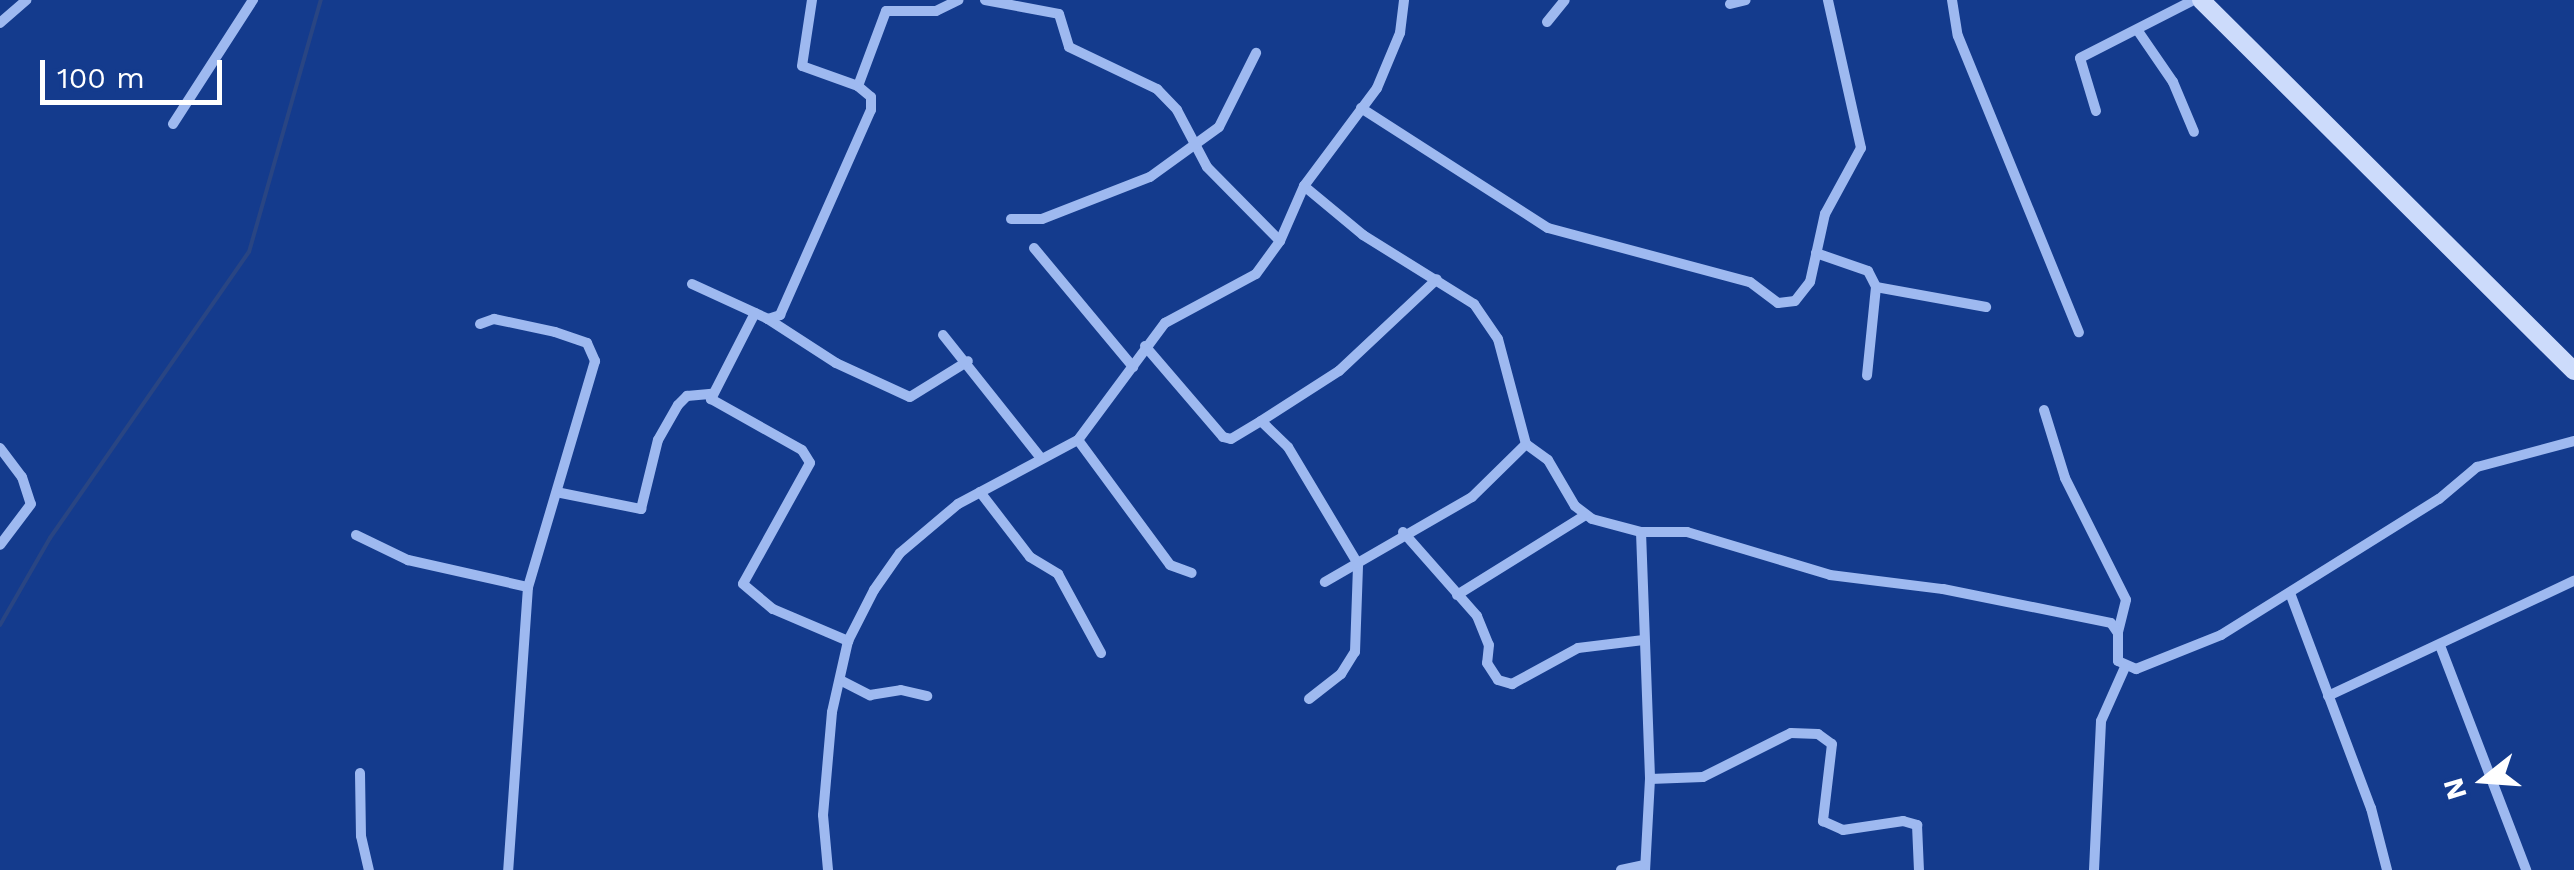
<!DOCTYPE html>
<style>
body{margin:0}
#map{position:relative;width:2574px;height:870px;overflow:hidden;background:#143b8d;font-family:"Work Sans",sans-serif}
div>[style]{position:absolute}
.stream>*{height:4px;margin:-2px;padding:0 2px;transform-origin:2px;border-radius:2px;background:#294583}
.minor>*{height:10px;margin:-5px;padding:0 5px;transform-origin:5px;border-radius:5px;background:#9eb9f0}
.secondary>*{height:18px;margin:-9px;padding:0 9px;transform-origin:9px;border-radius:9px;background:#ccdbfb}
span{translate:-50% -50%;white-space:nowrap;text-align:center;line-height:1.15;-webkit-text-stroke:10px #143b8d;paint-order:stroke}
.north{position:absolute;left:2434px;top:730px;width:100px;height:100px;-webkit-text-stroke:8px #143b8d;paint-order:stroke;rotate:253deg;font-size:28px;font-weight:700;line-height:40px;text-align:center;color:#fff}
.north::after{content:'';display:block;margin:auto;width:35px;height:45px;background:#fff;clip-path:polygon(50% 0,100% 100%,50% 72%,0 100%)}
.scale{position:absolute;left:40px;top:60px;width:182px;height:45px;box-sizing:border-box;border:5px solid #fff;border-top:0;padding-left:12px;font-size:30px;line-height:35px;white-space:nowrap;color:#fff;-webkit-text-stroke:8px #143b8d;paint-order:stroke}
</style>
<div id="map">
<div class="stream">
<i style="left:0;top:625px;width:100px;rotate:-60.1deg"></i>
<i style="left:50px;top:538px;width:348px;rotate:-55.2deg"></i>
<i style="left:249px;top:252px;width:262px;rotate:-74.1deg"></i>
</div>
<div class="minor">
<i style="left:985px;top:0;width:75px;rotate:10.7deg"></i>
<i style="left:1059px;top:14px;width:34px;rotate:73deg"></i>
<i style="left:1069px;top:47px;width:98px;rotate:25.5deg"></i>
<i style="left:1157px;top:89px;width:29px;rotate:46deg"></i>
<i style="left:1177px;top:110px;width:64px;rotate:62.2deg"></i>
<i style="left:1207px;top:167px;width:104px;rotate:45.4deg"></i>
<i style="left:1952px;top:0;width:36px;rotate:81deg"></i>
<i style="left:1958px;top:36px;width:320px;rotate:67.8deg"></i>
<i style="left:1730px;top:4px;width:16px;rotate:-14deg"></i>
<i style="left:1547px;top:22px;width:28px;rotate:-51deg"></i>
<i style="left:0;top:23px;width:35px;rotate:-41deg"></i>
<i style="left:2138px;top:31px;width:62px;rotate:55.5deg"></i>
<i style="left:2173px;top:82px;width:54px;rotate:67.2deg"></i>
<i style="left:858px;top:86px;width:80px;rotate:-69.5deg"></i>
<i style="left:886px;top:11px;width:50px"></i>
<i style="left:936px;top:11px;width:25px;rotate:-26deg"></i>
<i style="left:1361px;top:108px;width:222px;rotate:32.7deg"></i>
<i style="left:1548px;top:228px;width:209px;rotate:15deg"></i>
<i style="left:1750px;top:282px;width:35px;rotate:37deg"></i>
<i style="left:1778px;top:303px;width:17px;rotate:-7deg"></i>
<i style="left:1795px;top:301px;width:24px;rotate:-52deg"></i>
<i style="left:1810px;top:282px;width:70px;rotate:-77.6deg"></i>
<i style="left:1825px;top:214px;width:75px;rotate:-61.4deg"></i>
<i style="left:1861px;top:148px;width:152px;rotate:-102.6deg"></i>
<i style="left:2096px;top:111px;width:55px;rotate:-106.8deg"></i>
<i style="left:2080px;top:58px;width:128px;rotate:-27deg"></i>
<i style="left:173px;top:124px;width:148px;rotate:-57.2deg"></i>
<i style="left:1304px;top:186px;width:77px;rotate:39.7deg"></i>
<i style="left:1363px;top:235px;width:131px;rotate:31.9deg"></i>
<i style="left:1474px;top:304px;width:42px;rotate:55.6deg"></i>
<i style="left:1498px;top:339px;width:109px;rotate:75.1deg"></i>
<i style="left:1526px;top:444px;width:76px;rotate:135.5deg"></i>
<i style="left:1472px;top:497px;width:170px;rotate:150deg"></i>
<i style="left:1011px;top:219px;width:31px"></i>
<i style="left:1042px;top:219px;width:116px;rotate:-21.3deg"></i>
<i style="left:1150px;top:177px;width:85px;rotate:-35.9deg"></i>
<i style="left:1219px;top:127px;width:83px;rotate:-63.4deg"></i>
<i style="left:1034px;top:248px;width:155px;rotate:50.2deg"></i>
<i style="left:1816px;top:253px;width:55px;rotate:19.1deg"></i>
<i style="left:1868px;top:271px;width:18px;rotate:63deg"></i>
<i style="left:1876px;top:287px;width:89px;rotate:95.8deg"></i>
<i style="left:692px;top:284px;width:84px;rotate:24.7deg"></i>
<i style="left:768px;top:319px;width:13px;rotate:-18deg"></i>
<i style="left:780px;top:315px;width:224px;rotate:-66.1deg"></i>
<i style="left:871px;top:110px;width:13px;rotate:-90deg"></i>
<i style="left:871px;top:97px;width:17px;rotate:-140deg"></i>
<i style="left:858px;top:86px;width:59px;rotate:-160.3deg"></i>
<i style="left:802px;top:66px;width:67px;rotate:-81.4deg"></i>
<i style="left:1876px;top:287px;width:112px;rotate:10.3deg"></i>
<i style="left:755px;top:313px;width:97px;rotate:117.1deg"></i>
<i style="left:711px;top:399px;width:104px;rotate:29.3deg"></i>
<i style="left:802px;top:450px;width:15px;rotate:58deg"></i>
<i style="left:810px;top:463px;width:138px;rotate:119deg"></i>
<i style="left:743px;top:584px;width:39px;rotate:40deg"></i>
<i style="left:773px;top:609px;width:82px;rotate:23.1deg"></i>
<i style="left:768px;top:319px;width:81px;rotate:32.9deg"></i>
<i style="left:836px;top:363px;width:81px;rotate:24.7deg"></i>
<i style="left:910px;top:397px;width:68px;rotate:-31.8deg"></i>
<i style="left:480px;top:324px;width:15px;rotate:-20deg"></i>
<i style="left:494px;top:319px;width:62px;rotate:12deg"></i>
<i style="left:555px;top:332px;width:34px;rotate:19deg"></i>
<i style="left:587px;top:343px;width:20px;rotate:66deg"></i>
<i style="left:595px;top:361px;width:236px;rotate:106.5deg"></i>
<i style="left:528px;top:587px;width:284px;rotate:94deg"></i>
<i style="left:943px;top:335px;width:157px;rotate:51.5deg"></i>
<i style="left:1145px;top:346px;width:120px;rotate:49.4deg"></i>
<i style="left:1223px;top:437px;width:8px;rotate:14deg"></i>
<i style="left:1231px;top:439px;width:35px;rotate:-31deg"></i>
<i style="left:2044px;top:410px;width:71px;rotate:72.8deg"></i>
<i style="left:2065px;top:478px;width:136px;rotate:63.4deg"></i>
<i style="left:2126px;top:600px;width:34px;rotate:104deg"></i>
<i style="left:1078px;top:440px;width:155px;rotate:53.6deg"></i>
<i style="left:1170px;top:565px;width:23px;rotate:20deg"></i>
<i style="left:1526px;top:444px;width:27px;rotate:36deg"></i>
<i style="left:1548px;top:460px;width:53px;rotate:59.6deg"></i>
<i style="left:1575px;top:506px;width:21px;rotate:37deg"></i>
<i style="left:1592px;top:519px;width:51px;rotate:14.9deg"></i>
<i style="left:1641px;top:532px;width:46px"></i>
<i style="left:1687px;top:532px;width:149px;rotate:16.7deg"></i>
<i style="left:1830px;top:575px;width:114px;rotate:7.1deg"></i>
<i style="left:1943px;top:589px;width:171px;rotate:11.4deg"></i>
<i style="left:2111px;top:623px;width:12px;rotate:55deg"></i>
<i style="left:2118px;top:633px;width:28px;rotate:90deg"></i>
<i style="left:2118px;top:661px;width:20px;rotate:24deg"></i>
<i style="left:2136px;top:669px;width:92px;rotate:-21.8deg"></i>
<i style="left:2221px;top:635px;width:257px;rotate:-32deg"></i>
<i style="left:2439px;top:499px;width:50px;rotate:-40.1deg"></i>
<i style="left:2477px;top:467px;width:100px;rotate:-15deg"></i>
<i style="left:0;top:448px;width:36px;rotate:53deg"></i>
<i style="left:22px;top:477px;width:28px;rotate:72deg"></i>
<i style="left:31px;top:504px;width:51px;rotate:127.1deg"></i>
<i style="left:980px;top:492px;width:82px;rotate:52.4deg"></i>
<i style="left:1030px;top:557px;width:33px;rotate:31deg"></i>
<i style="left:1058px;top:574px;width:90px;rotate:61.4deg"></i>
<i style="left:561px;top:493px;width:82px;rotate:11.3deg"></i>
<i style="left:641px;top:509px;width:71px;rotate:-76.2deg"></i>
<i style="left:658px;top:440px;width:40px;rotate:-60.3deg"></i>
<i style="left:678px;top:405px;width:13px;rotate:-45deg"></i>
<i style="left:687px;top:396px;width:25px;rotate:-5deg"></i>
<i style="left:1403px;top:532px;width:112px;rotate:48.6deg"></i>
<i style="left:1477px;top:616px;width:31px;rotate:68deg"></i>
<i style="left:1489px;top:645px;width:18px;rotate:96deg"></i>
<i style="left:1487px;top:663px;width:20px;rotate:57deg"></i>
<i style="left:1498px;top:680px;width:15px;rotate:16deg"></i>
<i style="left:1512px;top:684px;width:75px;rotate:-28.6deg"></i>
<i style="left:1578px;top:648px;width:66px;rotate:-6.9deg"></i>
<i style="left:1641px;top:532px;width:247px;rotate:87.9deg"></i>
<i style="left:1650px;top:779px;width:91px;rotate:93.1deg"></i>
<i style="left:356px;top:535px;width:58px;rotate:25.7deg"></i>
<i style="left:408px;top:560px;width:123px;rotate:12.7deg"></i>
<i style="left:2290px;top:593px;width:230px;rotate:69.4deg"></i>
<i style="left:2371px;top:808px;width:64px;rotate:75.5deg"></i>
<i style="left:1457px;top:595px;width:150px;rotate:-31.9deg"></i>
<i style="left:2441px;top:648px;width:238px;rotate:69deg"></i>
<i style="left:840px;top:680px;width:34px;rotate:27deg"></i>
<i style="left:870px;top:695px;width:31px;rotate:-9deg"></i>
<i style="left:901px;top:690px;width:27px;rotate:13deg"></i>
<i style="left:2328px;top:696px;width:272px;rotate:-25.1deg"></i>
<i style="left:1309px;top:699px;width:41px;rotate:-38deg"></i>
<i style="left:1341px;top:674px;width:26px;rotate:-58deg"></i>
<i style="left:1355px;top:652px;width:88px;rotate:-88deg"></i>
<i style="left:1358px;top:564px;width:136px;rotate:-120.9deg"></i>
<i style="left:1288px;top:447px;width:37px;rotate:-136deg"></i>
<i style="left:1261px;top:421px;width:93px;rotate:-32.7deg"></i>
<i style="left:1339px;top:371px;width:134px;rotate:-43.2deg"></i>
<i style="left:360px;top:773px;width:63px;rotate:89.1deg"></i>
<i style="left:361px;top:836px;width:35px;rotate:77deg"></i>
<i style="left:1650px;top:779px;width:53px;rotate:-2.2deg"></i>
<i style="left:1703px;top:777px;width:98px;rotate:-26.6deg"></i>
<i style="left:1791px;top:733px;width:27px;rotate:2deg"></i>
<i style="left:1818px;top:734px;width:17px;rotate:36deg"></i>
<i style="left:1832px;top:744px;width:78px;rotate:96.7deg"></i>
<i style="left:1823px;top:821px;width:22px;rotate:24deg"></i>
<i style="left:1843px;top:830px;width:61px;rotate:-8.5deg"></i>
<i style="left:1903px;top:821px;width:15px;rotate:16deg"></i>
<i style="left:1917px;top:825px;width:45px;rotate:87.5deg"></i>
<i style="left:828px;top:870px;width:55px;rotate:-95.2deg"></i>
<i style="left:823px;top:815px;width:103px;rotate:-85deg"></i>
<i style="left:832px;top:712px;width:73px;rotate:-77.3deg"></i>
<i style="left:848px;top:641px;width:57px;rotate:-63deg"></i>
<i style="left:874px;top:590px;width:45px;rotate:-54.9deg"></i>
<i style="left:900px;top:553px;width:76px;rotate:-40.2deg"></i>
<i style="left:958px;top:504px;width:136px;rotate:-28.1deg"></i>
<i style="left:1078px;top:440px;width:146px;rotate:-53.4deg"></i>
<i style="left:1165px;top:323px;width:103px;rotate:-28.3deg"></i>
<i style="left:1256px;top:274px;width:41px;rotate:-54deg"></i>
<i style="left:1280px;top:241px;width:60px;rotate:-66.4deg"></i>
<i style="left:1304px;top:186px;width:122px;rotate:-53.3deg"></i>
<i style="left:1377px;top:88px;width:60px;rotate:-67.3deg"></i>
<i style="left:1400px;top:33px;width:33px;rotate:-83deg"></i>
<i style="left:1621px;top:870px;width:24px;rotate:-12deg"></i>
<i style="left:2094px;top:870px;width:149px;rotate:-87.3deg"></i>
<i style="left:2101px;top:721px;width:59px;rotate:-66deg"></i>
</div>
<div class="secondary">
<i style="left:2201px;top:0;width:526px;rotate:44.85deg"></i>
</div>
<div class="north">N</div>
<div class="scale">100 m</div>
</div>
